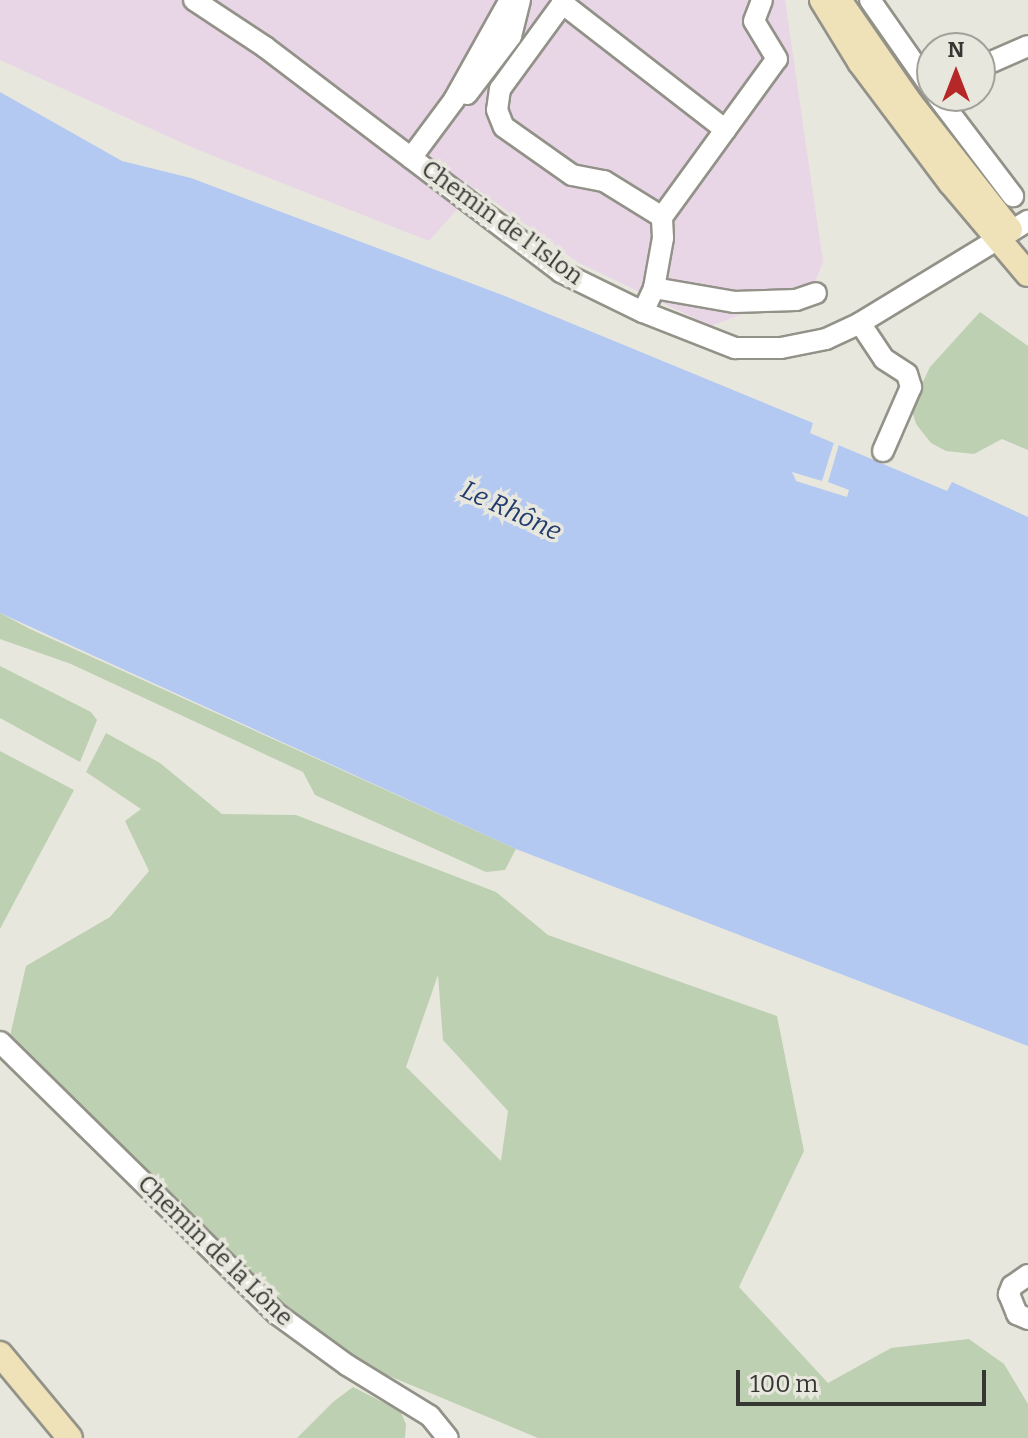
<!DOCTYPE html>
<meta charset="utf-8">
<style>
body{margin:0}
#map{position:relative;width:1028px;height:1438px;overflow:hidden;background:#e8e7de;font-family:Bitter,serif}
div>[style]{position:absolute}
.industrial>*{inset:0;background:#e8d6e7}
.green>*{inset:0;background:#bdd0b1}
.water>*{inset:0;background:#b3c9f2}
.pier>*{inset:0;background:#e8e7de}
.roads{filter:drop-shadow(2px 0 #939289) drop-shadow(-2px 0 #939289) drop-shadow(0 2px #939289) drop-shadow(0 -2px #939289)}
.minor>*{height:20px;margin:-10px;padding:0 10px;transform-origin:10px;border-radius:10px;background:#fff}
.major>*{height:24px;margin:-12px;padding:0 12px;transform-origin:12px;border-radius:12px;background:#efe2b8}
span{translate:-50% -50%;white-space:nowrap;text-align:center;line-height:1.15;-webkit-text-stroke:7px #e8e7de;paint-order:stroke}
.street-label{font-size:24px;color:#363632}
.water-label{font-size:26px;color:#213b6d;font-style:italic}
.north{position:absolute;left:916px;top:32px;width:80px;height:80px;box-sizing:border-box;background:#e8e7de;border:2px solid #a1a099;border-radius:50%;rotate:0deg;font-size:22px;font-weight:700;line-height:32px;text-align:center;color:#363632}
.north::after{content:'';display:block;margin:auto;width:28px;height:36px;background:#b62727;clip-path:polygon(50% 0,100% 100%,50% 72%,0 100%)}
.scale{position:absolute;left:736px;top:1370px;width:250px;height:36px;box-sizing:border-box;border:4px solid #363632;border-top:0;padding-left:10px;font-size:24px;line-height:28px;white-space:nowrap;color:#363632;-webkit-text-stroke:6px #e8e7de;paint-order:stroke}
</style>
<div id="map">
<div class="industrial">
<i style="clip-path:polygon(0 0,785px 0,823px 262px,813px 287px,711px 326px,577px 262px,476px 188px,429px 241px,191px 147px,0 60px)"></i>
</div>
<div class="green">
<i style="clip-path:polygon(980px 312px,1028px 346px,1028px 450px,1002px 439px,974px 454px,946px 451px,931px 443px,916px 424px,911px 407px,930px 367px)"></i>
<i style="clip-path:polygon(0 613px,30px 629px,516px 849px,505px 870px,486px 872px,315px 795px,303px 772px,71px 664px,0 639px)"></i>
<i style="clip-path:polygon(0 666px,91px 712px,97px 720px,80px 762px,0 718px)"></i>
<i style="clip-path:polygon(evenodd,106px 733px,160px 763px,222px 814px,296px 815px,496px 892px,548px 935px,777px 1016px,804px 1151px,739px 1287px,828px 1383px,891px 1348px,969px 1339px,1004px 1364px,1028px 1404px,1028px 1438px,538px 1438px,382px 1373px,303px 1323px,10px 1036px,26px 966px,110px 917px,149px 871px,125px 821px,141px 809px,86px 772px,106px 733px,438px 975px,443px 1040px,508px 1111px,501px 1161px,406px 1067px,438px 975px)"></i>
<i style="clip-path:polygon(0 751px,74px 790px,0 929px)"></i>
<i style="clip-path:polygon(353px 1387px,400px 1411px,406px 1424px,405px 1438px,297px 1438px,333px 1402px)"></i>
</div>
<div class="water">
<i style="clip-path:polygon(0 92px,122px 161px,191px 178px,505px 296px,813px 423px,810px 433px,947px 491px,952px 482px,1028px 517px,1028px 1046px,516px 849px,0 613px)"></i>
</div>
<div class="pier">
<i style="clip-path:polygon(835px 439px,840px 441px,828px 482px,849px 490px,847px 497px,796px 481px,792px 472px,822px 481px)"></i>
</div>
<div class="roads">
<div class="minor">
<i style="left:194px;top:0;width:85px;rotate:33.5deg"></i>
<i style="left:265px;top:47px;width:372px;rotate:37.2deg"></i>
<i style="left:561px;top:272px;width:91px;rotate:26deg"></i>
<i style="left:643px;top:312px;width:99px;rotate:21.4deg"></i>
<i style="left:735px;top:348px;width:46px"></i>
<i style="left:781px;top:348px;width:46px;rotate:-11.3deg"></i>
<i style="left:826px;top:339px;width:38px;rotate:-25deg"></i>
<i style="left:860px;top:323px;width:197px;rotate:-31.3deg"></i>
<i style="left:565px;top:0;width:110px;rotate:126.1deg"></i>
<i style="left:500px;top:89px;width:21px;rotate:98deg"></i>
<i style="left:497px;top:110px;width:18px;rotate:68deg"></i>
<i style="left:504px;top:127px;width:83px;rotate:35.2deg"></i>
<i style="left:572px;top:175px;width:33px;rotate:11deg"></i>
<i style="left:604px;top:181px;width:68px;rotate:31.8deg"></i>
<i style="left:870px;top:0;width:108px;rotate:55.1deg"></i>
<i style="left:562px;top:3px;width:207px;rotate:37.8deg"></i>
<i style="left:980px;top:67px;width:52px;rotate:-23.6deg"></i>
<i style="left:467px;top:94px;width:73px;rotate:-52.8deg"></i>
<i style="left:511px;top:36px;width:37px;rotate:-76deg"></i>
<i style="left:937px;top:96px;width:126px;rotate:52.8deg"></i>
<i style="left:411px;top:158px;width:72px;rotate:-53.4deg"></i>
<i style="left:454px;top:100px;width:115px;rotate:-60.8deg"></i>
<i style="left:654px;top:288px;width:81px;rotate:9.9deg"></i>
<i style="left:734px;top:302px;width:62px;rotate:-1.8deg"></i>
<i style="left:796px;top:300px;width:21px;rotate:-19deg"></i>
<i style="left:643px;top:312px;width:26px;rotate:-65deg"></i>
<i style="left:654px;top:288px;width:51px;rotate:-79.8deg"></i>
<i style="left:663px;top:238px;width:21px;rotate:-93deg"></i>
<i style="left:662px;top:217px;width:195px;rotate:-54deg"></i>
<i style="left:777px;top:59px;width:44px;rotate:-121.2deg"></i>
<i style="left:754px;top:21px;width:22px;rotate:-69deg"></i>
<i style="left:860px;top:323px;width:43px;rotate:56.3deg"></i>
<i style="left:884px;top:359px;width:27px;rotate:33deg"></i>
<i style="left:907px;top:374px;width:14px;rotate:73deg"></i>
<i style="left:911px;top:387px;width:70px;rotate:113.6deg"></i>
<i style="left:0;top:1042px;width:388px;rotate:44.5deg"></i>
<i style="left:277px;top:1314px;width:87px;rotate:36.1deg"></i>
<i style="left:347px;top:1365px;width:97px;rotate:31.6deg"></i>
<i style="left:430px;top:1416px;width:28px;rotate:51deg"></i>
<i style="left:1028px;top:1275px;width:19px;rotate:145deg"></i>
<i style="left:1012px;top:1286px;width:9px;rotate:111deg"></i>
<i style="left:1009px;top:1294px;width:22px;rotate:68deg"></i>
<i style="left:1017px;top:1314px;width:12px;rotate:24deg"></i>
</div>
<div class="major">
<i style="left:822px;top:0;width:73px;rotate:58.5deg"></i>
<i style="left:860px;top:62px;width:151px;rotate:53.1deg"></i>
<i style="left:951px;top:183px;width:119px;rotate:49.8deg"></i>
<i style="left:841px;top:3px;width:123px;rotate:55.3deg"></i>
<i style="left:911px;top:104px;width:160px;rotate:51.8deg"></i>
<i style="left:0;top:1354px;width:109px;rotate:50.2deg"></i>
</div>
</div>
<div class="street-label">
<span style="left:502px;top:223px;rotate:36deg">Chemin de l'Islon</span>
<span style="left:215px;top:1251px;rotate:44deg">Chemin de la Lône</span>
</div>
<div class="water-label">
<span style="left:511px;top:511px;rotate:25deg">Le Rhône</span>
</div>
<div class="north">N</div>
<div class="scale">100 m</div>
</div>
